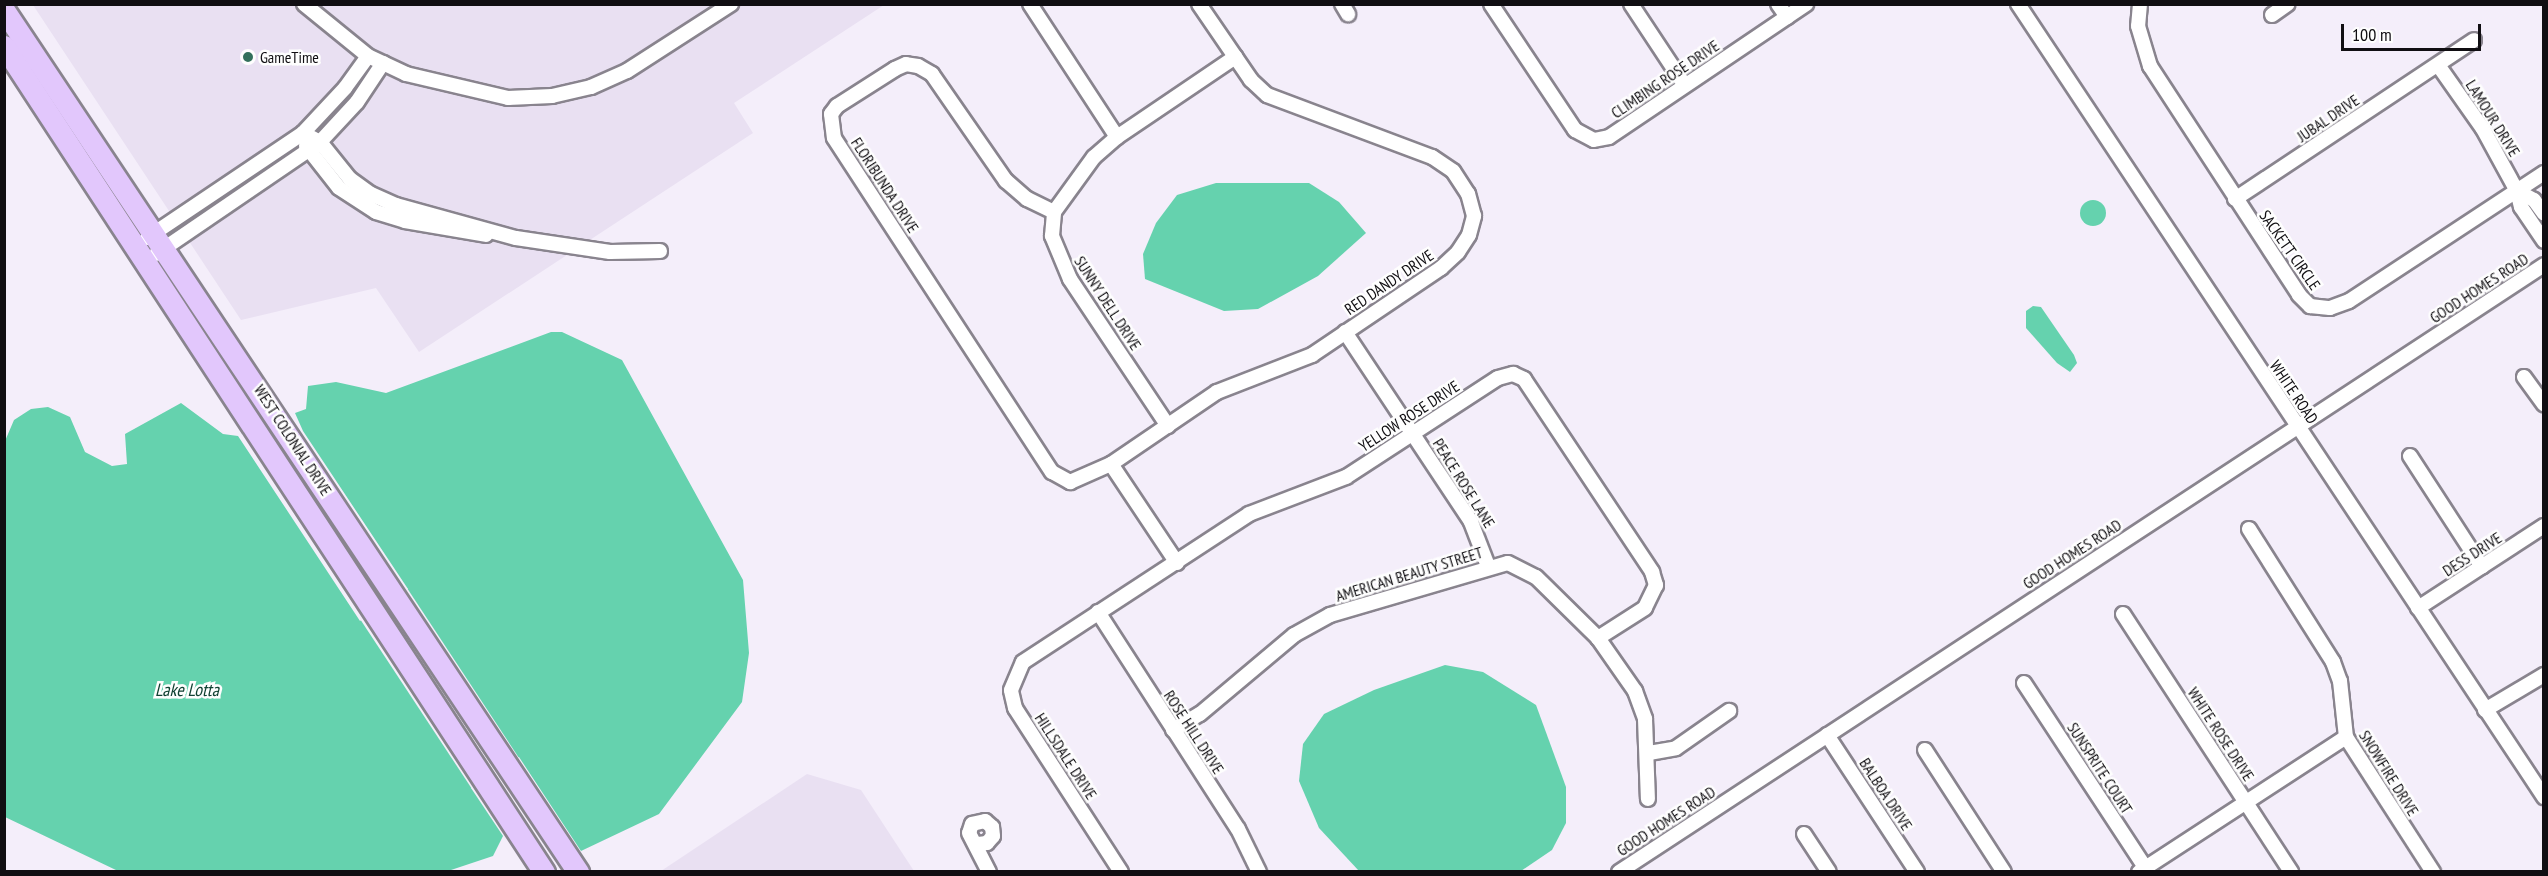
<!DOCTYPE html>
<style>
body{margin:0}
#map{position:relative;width:2548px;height:876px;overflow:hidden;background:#f4eefa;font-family:"PT Sans Narrow",sans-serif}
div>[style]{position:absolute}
.built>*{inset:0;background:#e9e0f2}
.water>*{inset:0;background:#65d2ae}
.round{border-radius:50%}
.pier>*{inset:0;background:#f4eefa}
.roads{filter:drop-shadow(2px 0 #89848e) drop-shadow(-2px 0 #89848e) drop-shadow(0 2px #89848e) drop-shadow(0 -2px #89848e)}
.minor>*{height:14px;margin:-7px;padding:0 7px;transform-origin:7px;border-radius:7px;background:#fff}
.highway>*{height:21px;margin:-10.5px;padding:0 10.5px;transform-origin:10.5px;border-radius:10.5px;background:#e2c7fc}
.dots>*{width:16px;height:16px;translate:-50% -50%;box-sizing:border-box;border:3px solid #fefefe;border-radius:50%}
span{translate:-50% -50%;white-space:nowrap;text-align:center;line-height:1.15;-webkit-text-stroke:5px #fefefe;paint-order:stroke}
.poi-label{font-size:16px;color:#100e12}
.left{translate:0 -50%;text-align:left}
.street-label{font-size:16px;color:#100e12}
.water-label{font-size:18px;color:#114233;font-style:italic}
.frame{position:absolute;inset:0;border:6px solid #100e12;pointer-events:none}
.scale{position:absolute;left:2341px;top:24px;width:140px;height:27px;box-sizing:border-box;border:3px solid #100e12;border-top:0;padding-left:8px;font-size:18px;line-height:21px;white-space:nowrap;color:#100e12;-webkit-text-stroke:4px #fefefe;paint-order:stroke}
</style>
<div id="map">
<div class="built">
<i style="clip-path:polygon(33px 5px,884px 5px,734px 103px,753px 133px,419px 352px,376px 288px,241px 320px)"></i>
<i style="clip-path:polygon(807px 774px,861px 790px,914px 871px,661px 871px)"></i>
</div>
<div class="water">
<i style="clip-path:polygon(1216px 183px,1309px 183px,1339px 202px,1366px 233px,1318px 276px,1258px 309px,1224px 311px,1145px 279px,1143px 254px,1156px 223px,1177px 195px)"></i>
<i class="round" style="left:2080px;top:200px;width:26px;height:26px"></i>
<i style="clip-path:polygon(2033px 306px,2041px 307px,2074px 355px,2077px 363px,2070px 372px,2057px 363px,2026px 328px,2026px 311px)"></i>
<i style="clip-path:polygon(551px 332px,562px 332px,622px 360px,743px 580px,749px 653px,742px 702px,659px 814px,581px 851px,519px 757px,471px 788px,503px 836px,493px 856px,448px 871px,118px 871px,5px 817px,5px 441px,14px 420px,31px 409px,48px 407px,70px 417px,85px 452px,112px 466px,127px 464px,125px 434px,181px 403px,223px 434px,238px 436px,360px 621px,408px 589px,303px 431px,295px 413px,306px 409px,308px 386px,336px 382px,386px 393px)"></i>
<i style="clip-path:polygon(1445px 665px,1483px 672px,1536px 705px,1566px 787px,1566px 823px,1552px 850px,1521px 871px,1359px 871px,1319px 828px,1299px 781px,1303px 744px,1324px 714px,1374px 690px)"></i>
</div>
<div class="pier">
<i style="clip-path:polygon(407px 588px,519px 758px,472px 789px,360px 619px)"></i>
</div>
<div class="roads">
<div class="minor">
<i style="left:304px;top:4px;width:82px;rotate:39.1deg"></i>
<i style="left:368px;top:56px;width:42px;rotate:25.3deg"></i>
<i style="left:406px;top:74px;width:105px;rotate:13.2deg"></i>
<i style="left:508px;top:98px;width:44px;rotate:-2.6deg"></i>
<i style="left:552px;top:96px;width:40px;rotate:-13deg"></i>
<i style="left:591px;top:87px;width:39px;rotate:-24deg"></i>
<i style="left:627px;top:71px;width:124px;rotate:-32.8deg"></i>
<i style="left:1030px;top:4px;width:159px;rotate:56.8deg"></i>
<i style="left:1342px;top:4px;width:12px;rotate:59deg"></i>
<i style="left:1491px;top:4px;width:151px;rotate:56.3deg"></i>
<i style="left:1575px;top:130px;width:21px;rotate:28deg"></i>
<i style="left:1594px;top:140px;width:15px;rotate:-11deg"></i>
<i style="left:1609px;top:137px;width:238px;rotate:-34deg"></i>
<i style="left:1631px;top:4px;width:96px;rotate:56.5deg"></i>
<i style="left:1778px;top:4px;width:16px;rotate:55deg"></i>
<i style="left:2018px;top:4px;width:952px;rotate:56.44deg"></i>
<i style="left:2140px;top:4px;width:22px;rotate:95deg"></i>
<i style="left:2138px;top:26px;width:42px;rotate:73.3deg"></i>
<i style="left:2150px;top:66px;width:273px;rotate:56.9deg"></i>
<i style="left:2299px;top:295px;width:16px;rotate:45deg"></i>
<i style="left:2310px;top:306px;width:20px;rotate:6deg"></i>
<i style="left:2330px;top:308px;width:20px;rotate:-20deg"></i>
<i style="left:2349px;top:301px;width:233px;rotate:-33.3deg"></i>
<i style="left:2272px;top:15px;width:19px;rotate:-35deg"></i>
<i style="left:2438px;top:65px;width:78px;rotate:54.9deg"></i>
<i style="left:2483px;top:129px;width:71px;rotate:61.3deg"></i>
<i style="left:2517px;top:191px;width:16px;rotate:76deg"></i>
<i style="left:2521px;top:207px;width:41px;rotate:55.9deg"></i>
<i style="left:303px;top:133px;width:19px;rotate:28deg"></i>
<i style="left:320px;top:142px;width:48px;rotate:51deg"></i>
<i style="left:350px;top:179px;width:26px;rotate:36deg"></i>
<i style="left:371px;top:194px;width:27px;rotate:24deg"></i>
<i style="left:396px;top:205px;width:124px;rotate:15.4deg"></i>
<i style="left:516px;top:238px;width:95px;rotate:8.5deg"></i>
<i style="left:610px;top:252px;width:50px;rotate:-1.1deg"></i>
<i style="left:306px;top:146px;width:53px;rotate:51.8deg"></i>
<i style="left:339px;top:188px;width:44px;rotate:33deg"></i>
<i style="left:376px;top:212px;width:30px;rotate:17deg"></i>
<i style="left:405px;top:221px;width:82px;rotate:9.8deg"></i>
<i style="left:2517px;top:191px;width:19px;rotate:28deg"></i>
<i style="left:2534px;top:200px;width:17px;rotate:54deg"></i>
<i style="left:2235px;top:199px;width:287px;rotate:-33.6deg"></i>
<i style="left:1054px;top:212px;width:30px;rotate:-154deg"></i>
<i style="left:1027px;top:199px;width:28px;rotate:-139deg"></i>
<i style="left:1006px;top:181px;width:130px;rotate:-124.7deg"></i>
<i style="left:932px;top:74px;width:16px;rotate:-150deg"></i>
<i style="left:918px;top:66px;width:12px;rotate:-171deg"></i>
<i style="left:906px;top:64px;width:12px;rotate:156deg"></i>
<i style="left:895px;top:69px;width:69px;rotate:147.5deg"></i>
<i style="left:837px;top:106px;width:10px;rotate:127deg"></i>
<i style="left:831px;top:114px;width:24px;rotate:83deg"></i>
<i style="left:834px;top:138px;width:399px;rotate:56.9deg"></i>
<i style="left:1052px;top:472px;width:21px;rotate:29deg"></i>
<i style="left:1070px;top:482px;width:45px;rotate:-23.7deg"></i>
<i style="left:1111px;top:464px;width:128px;rotate:-34.2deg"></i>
<i style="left:1217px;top:392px;width:102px;rotate:-21.3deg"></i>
<i style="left:1312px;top:355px;width:156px;rotate:-34deg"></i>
<i style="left:1441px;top:268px;width:23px;rotate:-43deg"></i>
<i style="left:1458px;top:252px;width:20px;rotate:-57deg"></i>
<i style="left:1469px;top:235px;width:20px;rotate:-75deg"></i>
<i style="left:1474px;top:216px;width:23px;rotate:-105deg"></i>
<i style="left:1468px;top:194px;width:27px;rotate:-123deg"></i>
<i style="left:1453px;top:171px;width:25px;rotate:-146deg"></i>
<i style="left:1432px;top:157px;width:176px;rotate:-159.4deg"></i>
<i style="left:1267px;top:95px;width:22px;rotate:-137deg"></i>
<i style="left:1251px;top:80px;width:92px;rotate:-124.4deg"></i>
<i style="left:147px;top:238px;width:188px;rotate:-33.9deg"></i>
<i style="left:303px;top:133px;width:62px;rotate:-47deg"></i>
<i style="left:345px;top:88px;width:39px;rotate:-54deg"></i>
<i style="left:156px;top:254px;width:199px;rotate:-34.3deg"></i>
<i style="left:320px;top:142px;width:54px;rotate:-47.2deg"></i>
<i style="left:357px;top:102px;width:47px;rotate:-56.3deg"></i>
<i style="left:1345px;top:332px;width:228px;rotate:56.4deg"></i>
<i style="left:1471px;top:522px;width:47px;rotate:68.9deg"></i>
<i style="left:2524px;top:377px;width:34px;rotate:54deg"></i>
<i style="left:1168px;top:426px;width:177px;rotate:-123.7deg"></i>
<i style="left:1070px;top:279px;width:47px;rotate:-112.7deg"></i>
<i style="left:1052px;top:236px;width:24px;rotate:-85deg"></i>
<i style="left:1054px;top:212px;width:68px;rotate:-54deg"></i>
<i style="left:1094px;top:157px;width:30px;rotate:-41deg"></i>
<i style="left:1117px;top:137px;width:143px;rotate:-34.1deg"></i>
<i style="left:2410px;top:456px;width:132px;rotate:57deg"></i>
<i style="left:1111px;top:464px;width:119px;rotate:56.3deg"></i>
<i style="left:2249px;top:529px;width:157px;rotate:57.7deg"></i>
<i style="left:2333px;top:662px;width:20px;rotate:70deg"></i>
<i style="left:2340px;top:681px;width:56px;rotate:83.9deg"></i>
<i style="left:2346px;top:737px;width:161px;rotate:57.2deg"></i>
<i style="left:2418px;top:608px;width:150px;rotate:-33.1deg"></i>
<i style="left:1098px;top:612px;width:258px;rotate:57.2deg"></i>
<i style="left:1238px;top:829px;width:48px;rotate:64deg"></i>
<i style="left:2123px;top:614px;width:308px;rotate:56.9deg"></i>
<i style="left:2024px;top:683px;width:226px;rotate:56.7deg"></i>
<i style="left:2485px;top:710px;width:69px;rotate:-30.7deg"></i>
<i style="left:1173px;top:730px;width:31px;rotate:-31deg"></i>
<i style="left:1200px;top:714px;width:123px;rotate:-40deg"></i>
<i style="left:1294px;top:635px;width:41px;rotate:-29.1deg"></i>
<i style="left:1330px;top:615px;width:185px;rotate:-16.3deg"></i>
<i style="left:1508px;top:563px;width:31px;rotate:27deg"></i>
<i style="left:1536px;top:577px;width:87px;rotate:44.5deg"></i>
<i style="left:1598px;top:638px;width:65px;rotate:55.1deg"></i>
<i style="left:1635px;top:691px;width:30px;rotate:70deg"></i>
<i style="left:1645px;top:719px;width:80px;rotate:87.9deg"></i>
<i style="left:1827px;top:735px;width:164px;rotate:56.7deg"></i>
<i style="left:1925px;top:750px;width:145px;rotate:57.1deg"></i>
<i style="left:1649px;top:753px;width:27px;rotate:-10deg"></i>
<i style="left:1676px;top:748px;width:65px;rotate:-34.9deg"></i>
<i style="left:1804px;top:834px;width:45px;rotate:56.7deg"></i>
<i style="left:978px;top:844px;width:9px;rotate:-6deg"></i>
<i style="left:987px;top:843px;width:9px;rotate:-49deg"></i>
<i style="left:993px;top:836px;width:9px;rotate:-96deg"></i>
<i style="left:992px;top:827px;width:9px;rotate:-139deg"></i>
<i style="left:985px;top:821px;width:13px;rotate:167deg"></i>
<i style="left:972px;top:824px;width:9px;rotate:108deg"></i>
<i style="left:969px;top:833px;width:44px;rotate:62.9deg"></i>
<i style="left:1121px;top:872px;width:195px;rotate:-122.9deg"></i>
<i style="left:1015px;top:708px;width:18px;rotate:-103deg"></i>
<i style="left:1011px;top:690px;width:30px;rotate:-67deg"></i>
<i style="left:1023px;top:662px;width:270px;rotate:-33.2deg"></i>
<i style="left:1249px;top:514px;width:104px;rotate:-20.9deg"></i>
<i style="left:1346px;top:477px;width:181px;rotate:-33.1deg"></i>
<i style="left:1498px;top:378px;width:16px;rotate:-15deg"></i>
<i style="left:1513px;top:374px;width:12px;rotate:24deg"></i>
<i style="left:1524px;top:379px;width:232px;rotate:56.4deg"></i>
<i style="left:1652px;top:572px;width:14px;rotate:73deg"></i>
<i style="left:1656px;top:585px;width:25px;rotate:116deg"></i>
<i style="left:1645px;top:608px;width:56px;rotate:147.4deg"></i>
<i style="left:1619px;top:872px;width:1106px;rotate:-33.27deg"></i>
<i style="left:2139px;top:872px;width:247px;rotate:-33.1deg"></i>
</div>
<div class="highway">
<i style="left:4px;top:10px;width:1036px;rotate:56.34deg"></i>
<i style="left:4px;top:46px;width:987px;rotate:56.83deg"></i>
</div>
</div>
<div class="dots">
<i style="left:248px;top:57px;background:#33705c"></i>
</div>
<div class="poi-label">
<span class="left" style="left:260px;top:57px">GameTime</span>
</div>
<div class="street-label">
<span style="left:1665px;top:79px;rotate:-34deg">CLIMBING ROSE DRIVE</span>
<span style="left:2328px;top:118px;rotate:-34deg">JUBAL DRIVE</span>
<span style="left:2493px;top:118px;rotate:58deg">LAMOUR DRIVE</span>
<span style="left:885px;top:185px;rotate:57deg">FLORIBUNDA DRIVE</span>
<span style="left:2290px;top:250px;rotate:55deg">SACKETT CIRCLE</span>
<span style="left:1389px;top:282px;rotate:-34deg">RED DANDY DRIVE</span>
<span style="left:2479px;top:288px;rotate:-33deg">GOOD HOMES ROAD</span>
<span style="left:1108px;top:303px;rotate:57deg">SUNNY DELL DRIVE</span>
<span style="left:2294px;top:392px;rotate:56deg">WHITE ROAD</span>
<span style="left:1409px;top:416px;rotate:-33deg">YELLOW ROSE DRIVE</span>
<span style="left:293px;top:440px;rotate:57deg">WEST COLONIAL DRIVE</span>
<span style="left:1464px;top:483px;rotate:58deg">PEACE ROSE LANE</span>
<span style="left:2072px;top:554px;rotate:-33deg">GOOD HOMES ROAD</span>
<span style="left:2472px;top:554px;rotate:-33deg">DESS DRIVE</span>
<span style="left:1409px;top:574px;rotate:-17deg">AMERICAN BEAUTY STREET</span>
<span style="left:1194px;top:732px;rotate:57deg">ROSE HILL DRIVE</span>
<span style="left:2221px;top:734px;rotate:57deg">WHITE ROSE DRIVE</span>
<span style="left:1066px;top:756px;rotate:57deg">HILLSDALE DRIVE</span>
<span style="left:2100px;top:768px;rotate:57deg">SUNSPRITE COURT</span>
<span style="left:2389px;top:773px;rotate:58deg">SNOWFIRE DRIVE</span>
<span style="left:1886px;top:794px;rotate:57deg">BALBOA DRIVE</span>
<span style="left:1666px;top:821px;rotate:-33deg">GOOD HOMES ROAD</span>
</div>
<div class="water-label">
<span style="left:187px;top:690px">Lake Lotta</span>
</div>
<div class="frame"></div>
<div class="scale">100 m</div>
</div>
